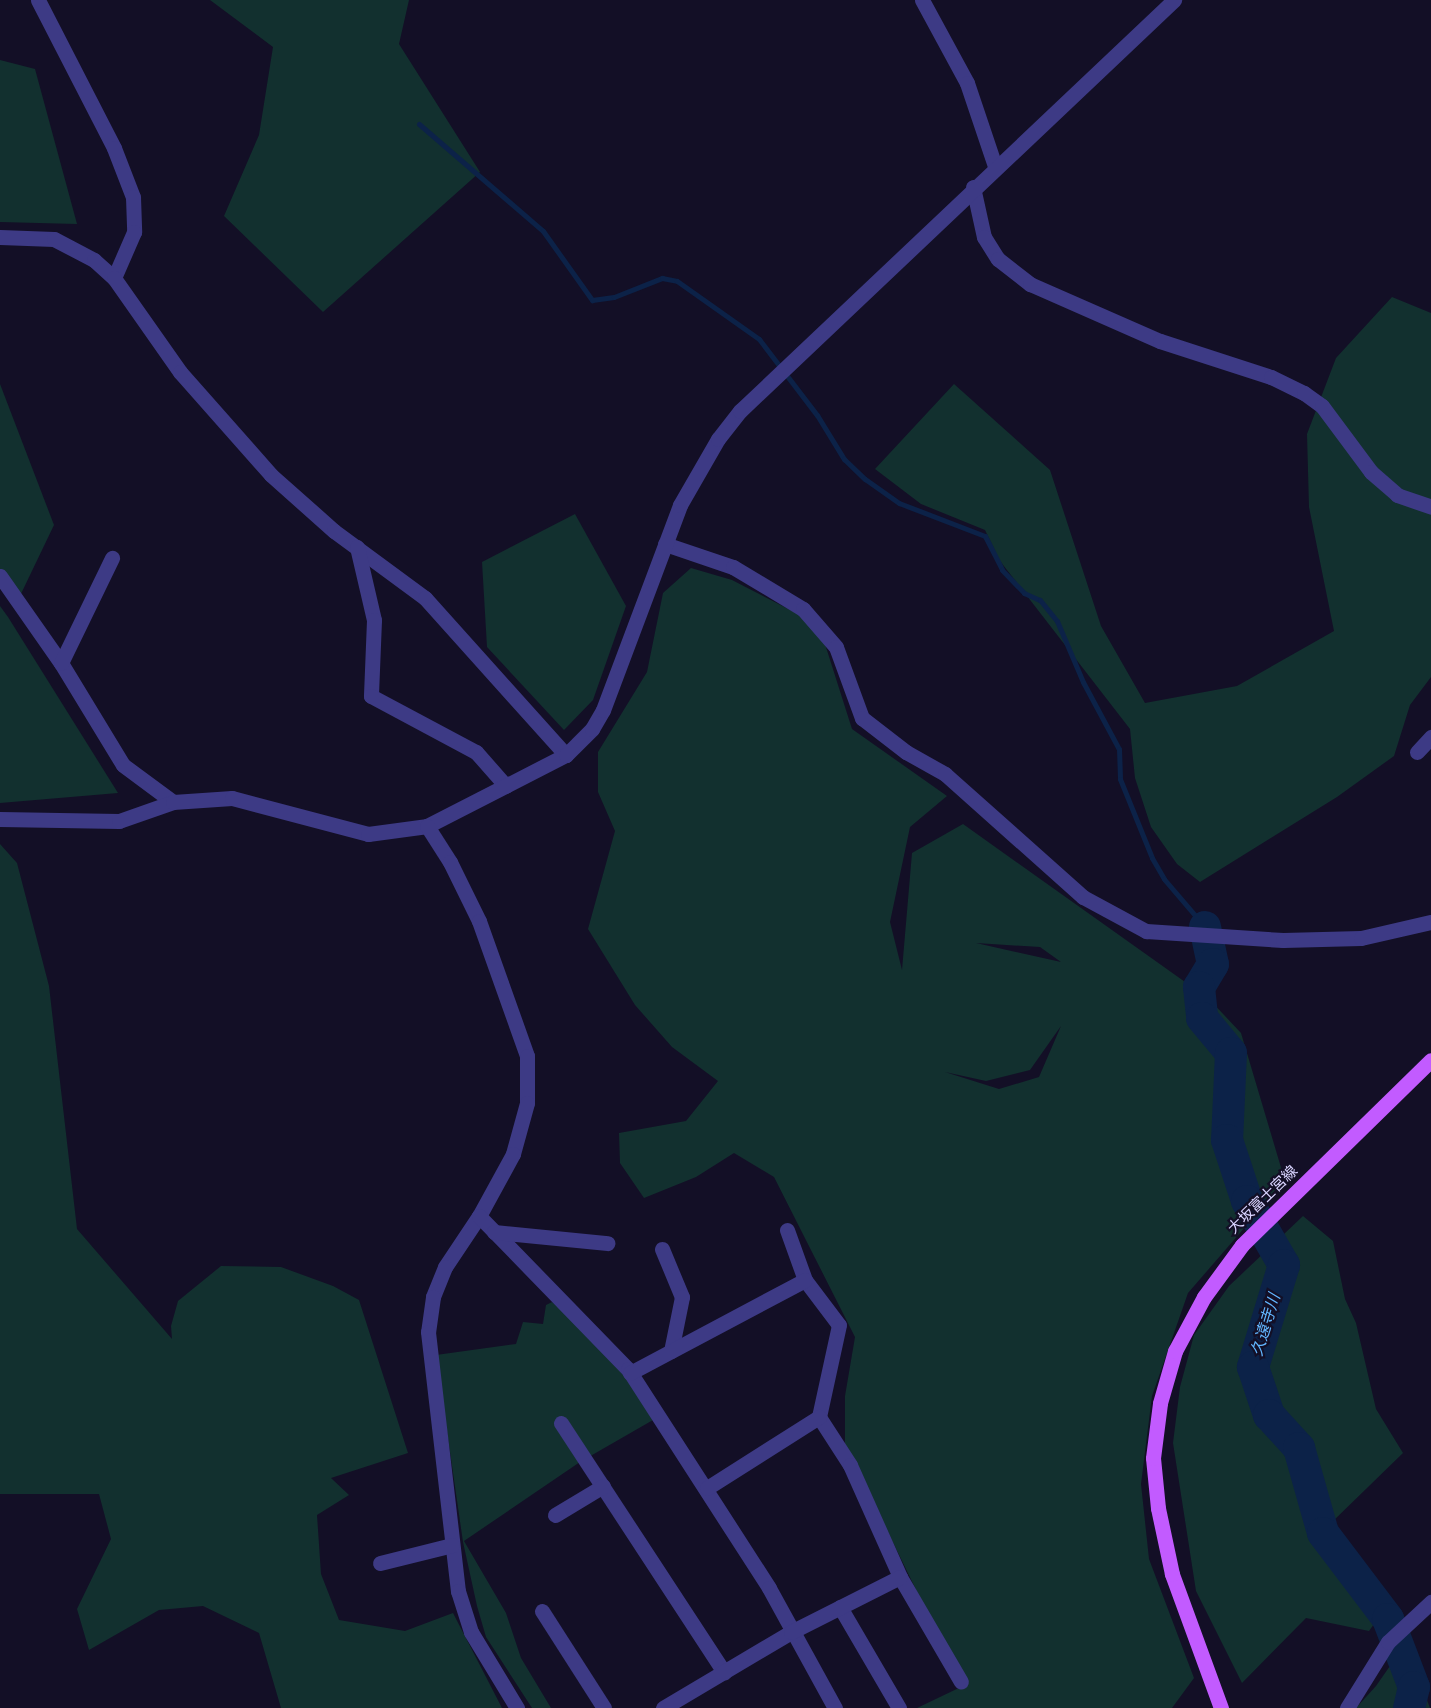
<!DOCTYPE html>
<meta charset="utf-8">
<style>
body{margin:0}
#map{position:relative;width:1431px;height:1708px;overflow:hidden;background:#130f26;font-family:"Source Sans 3","Noto Sans JP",sans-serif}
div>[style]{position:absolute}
.green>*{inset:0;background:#12302f}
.stream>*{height:5px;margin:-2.5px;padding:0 2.5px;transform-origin:2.5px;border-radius:2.5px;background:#0c2248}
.river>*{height:32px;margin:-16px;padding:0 16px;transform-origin:16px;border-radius:16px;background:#0c2248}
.minor>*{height:15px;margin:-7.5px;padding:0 7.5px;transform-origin:7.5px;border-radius:7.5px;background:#3d3a85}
.major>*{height:15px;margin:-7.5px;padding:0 7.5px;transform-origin:7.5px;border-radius:7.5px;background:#c25bff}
span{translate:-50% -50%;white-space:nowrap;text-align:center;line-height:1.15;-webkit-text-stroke:4.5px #130f26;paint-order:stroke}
.street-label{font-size:15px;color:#d9d4ff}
.water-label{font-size:16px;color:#62b6ff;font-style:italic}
</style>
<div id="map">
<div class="green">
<i style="clip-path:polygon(210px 0,409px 0,399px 44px,480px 172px,323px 312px,224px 216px,259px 135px,273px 47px)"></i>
<i style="clip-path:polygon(0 60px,35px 69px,77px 224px,0 222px)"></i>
<i style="clip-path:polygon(1392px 297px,1431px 313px,1431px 677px,1410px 705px,1394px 756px,1337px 797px,1200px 882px,1177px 864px,1151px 827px,1135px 778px,1130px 729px,1000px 561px,985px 530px,921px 504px,875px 469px,954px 384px,1050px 470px,1101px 626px,1145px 703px,1237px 686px,1334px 631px,1309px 507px,1307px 434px,1336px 358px)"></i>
<i style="clip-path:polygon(0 384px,54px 525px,19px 598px,0 576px)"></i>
<i style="clip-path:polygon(575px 514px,626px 606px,593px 700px,564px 730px,487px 647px,482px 562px)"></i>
<i style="clip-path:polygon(evenodd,691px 568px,732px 580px,800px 615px,825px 644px,852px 729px,947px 796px,910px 827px,890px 922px,902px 970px,912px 853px,963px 824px,1209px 999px,1241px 1033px,1285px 1181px,1188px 1293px,1152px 1396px,1141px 1484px,1149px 1559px,1194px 1678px,1172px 1708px,917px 1708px,963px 1686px,845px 1444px,845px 1396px,855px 1337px,774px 1177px,734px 1153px,696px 1177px,644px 1198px,620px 1163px,619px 1133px,686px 1121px,718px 1081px,672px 1047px,635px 1005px,588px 929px,615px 831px,598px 792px,598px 752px,647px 672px,663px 593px,691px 568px,976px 943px,1040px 947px,1061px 962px,976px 943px,691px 568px,1061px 1026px,1039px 1077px,999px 1089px,945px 1072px,986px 1081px,1030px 1070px,1061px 1026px)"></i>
<i style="clip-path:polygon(0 606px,8px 617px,118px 793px,0 803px)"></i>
<i style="clip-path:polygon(0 844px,17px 863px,49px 986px,77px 1229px,172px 1339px,171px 1326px,178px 1301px,221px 1266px,281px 1267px,333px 1286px,359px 1300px,408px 1453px,331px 1478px,349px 1495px,317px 1515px,321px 1574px,339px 1620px,405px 1631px,453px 1613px,502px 1708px,281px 1708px,259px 1633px,203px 1606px,159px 1610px,89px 1650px,77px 1609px,111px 1539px,99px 1494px,0 1494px)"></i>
<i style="clip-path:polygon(1303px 1216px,1333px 1241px,1345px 1299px,1356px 1323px,1376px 1409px,1403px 1453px,1330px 1524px,1392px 1599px,1369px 1631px,1306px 1618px,1242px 1683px,1196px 1591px,1173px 1443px,1180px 1387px,1194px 1335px,1229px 1286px)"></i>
<i style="clip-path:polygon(552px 1302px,622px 1363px,653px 1420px,580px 1462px,464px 1541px,506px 1613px,521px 1658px,551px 1708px,532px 1708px,486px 1637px,477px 1606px,463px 1542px,436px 1355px,516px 1344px,523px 1322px,543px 1324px,546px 1305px)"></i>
<i style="clip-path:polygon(1406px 1643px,1430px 1708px,1356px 1708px,1376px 1686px)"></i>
</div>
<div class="stream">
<i style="left:419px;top:124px;width:164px;rotate:40.8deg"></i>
<i style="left:543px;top:231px;width:85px;rotate:54.6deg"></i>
<i style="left:592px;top:300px;width:22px;rotate:-8deg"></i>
<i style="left:614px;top:297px;width:52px;rotate:-21.6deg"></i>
<i style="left:662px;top:278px;width:15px;rotate:11deg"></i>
<i style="left:677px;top:281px;width:100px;rotate:35.3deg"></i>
<i style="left:759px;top:339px;width:96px;rotate:52.7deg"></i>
<i style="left:817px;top:415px;width:52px;rotate:58.5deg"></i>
<i style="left:844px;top:459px;width:29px;rotate:44deg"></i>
<i style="left:865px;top:479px;width:42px;rotate:35.2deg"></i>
<i style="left:899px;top:503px;width:92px;rotate:21deg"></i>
<i style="left:985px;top:536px;width:38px;rotate:63deg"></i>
<i style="left:1002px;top:570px;width:32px;rotate:46deg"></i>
<i style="left:1024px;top:593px;width:17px;rotate:24deg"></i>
<i style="left:1040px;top:600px;width:27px;rotate:51deg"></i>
<i style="left:1057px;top:621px;width:66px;rotate:66.9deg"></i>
<i style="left:1083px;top:682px;width:76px;rotate:61.8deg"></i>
<i style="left:1119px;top:749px;width:30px;rotate:88deg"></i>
<i style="left:1120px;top:779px;width:85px;rotate:67.9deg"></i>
<i style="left:1152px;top:858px;width:24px;rotate:60deg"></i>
<i style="left:1164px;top:879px;width:63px;rotate:49.5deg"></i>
</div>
<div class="river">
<i style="left:1205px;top:927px;width:38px;rotate:78deg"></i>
<i style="left:1213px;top:964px;width:27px;rotate:121deg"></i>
<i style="left:1199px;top:987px;width:31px;rotate:84deg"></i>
<i style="left:1202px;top:1018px;width:45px;rotate:50.4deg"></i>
<i style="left:1231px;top:1053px;width:87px;rotate:92.6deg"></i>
<i style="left:1227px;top:1140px;width:64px;rotate:71.8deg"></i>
<i style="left:1247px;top:1201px;width:74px;rotate:60deg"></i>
<i style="left:1284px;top:1265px;width:107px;rotate:106.9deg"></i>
<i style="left:1253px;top:1367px;width:51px;rotate:71.6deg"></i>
<i style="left:1269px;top:1415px;width:45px;rotate:47.7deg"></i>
<i style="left:1299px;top:1448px;width:88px;rotate:74.2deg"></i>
<i style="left:1323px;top:1533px;width:108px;rotate:52.9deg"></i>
<i style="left:1388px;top:1619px;width:73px;rotate:69.1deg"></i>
<i style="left:1414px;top:1687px;width:22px;rotate:103deg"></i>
</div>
<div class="minor">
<i style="left:38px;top:0;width:166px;rotate:62.8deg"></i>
<i style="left:114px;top:148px;width:53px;rotate:68.8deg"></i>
<i style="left:133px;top:197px;width:35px;rotate:88deg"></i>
<i style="left:134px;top:232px;width:50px;rotate:113.5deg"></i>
<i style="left:922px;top:0;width:94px;rotate:61.5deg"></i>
<i style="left:967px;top:83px;width:88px;rotate:71.4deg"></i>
<i style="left:973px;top:187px;width:51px;rotate:77.6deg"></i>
<i style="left:984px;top:237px;width:26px;rotate:58deg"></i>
<i style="left:998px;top:259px;width:41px;rotate:38deg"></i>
<i style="left:1030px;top:284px;width:142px;rotate:23.7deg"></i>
<i style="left:1160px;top:341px;width:117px;rotate:18deg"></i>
<i style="left:1271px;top:377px;width:37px;rotate:26deg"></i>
<i style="left:1304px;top:393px;width:22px;rotate:36deg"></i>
<i style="left:1322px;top:406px;width:82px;rotate:53.4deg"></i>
<i style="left:1371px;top:472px;width:35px;rotate:41deg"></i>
<i style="left:1397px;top:495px;width:36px;rotate:19deg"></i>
<i style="left:0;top:237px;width:54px;rotate:2.1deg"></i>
<i style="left:54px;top:239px;width:45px;rotate:27.7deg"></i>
<i style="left:94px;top:260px;width:27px;rotate:42deg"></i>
<i style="left:114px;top:278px;width:115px;rotate:54.9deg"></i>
<i style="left:180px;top:372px;width:137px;rotate:48.5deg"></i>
<i style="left:271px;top:475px;width:84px;rotate:41.6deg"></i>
<i style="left:334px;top:531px;width:113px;rotate:36.4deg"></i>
<i style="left:425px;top:598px;width:211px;rotate:48.1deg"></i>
<i style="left:665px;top:544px;width:72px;rotate:18.7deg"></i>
<i style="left:733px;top:567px;width:82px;rotate:31deg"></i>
<i style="left:803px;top:609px;width:50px;rotate:49deg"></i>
<i style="left:836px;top:647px;width:76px;rotate:69.9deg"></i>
<i style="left:862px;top:718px;width:56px;rotate:37.7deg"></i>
<i style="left:906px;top:752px;width:45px;rotate:29.4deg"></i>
<i style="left:945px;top:774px;width:185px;rotate:41.7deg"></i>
<i style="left:1083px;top:897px;width:72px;rotate:28.4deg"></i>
<i style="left:1146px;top:931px;width:137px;rotate:3.8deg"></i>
<i style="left:1283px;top:940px;width:78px;rotate:-1.5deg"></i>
<i style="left:1361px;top:938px;width:72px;rotate:-12.9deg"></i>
<i style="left:357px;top:547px;width:75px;rotate:76.9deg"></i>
<i style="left:374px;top:620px;width:76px;rotate:92.3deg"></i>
<i style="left:371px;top:696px;width:119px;rotate:28.1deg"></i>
<i style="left:476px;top:752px;width:45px;rotate:48.6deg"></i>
<i style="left:0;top:576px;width:106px;rotate:55deg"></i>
<i style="left:61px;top:663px;width:119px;rotate:58.7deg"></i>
<i style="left:123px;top:765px;width:62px;rotate:36.5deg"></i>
<i style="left:61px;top:663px;width:117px;rotate:-64.1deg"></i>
<i style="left:1417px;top:752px;width:21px;rotate:-47deg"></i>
<i style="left:0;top:819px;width:119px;rotate:1deg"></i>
<i style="left:119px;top:821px;width:57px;rotate:-19.4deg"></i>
<i style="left:173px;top:802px;width:59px;rotate:-3.9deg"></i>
<i style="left:232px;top:798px;width:141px;rotate:14.8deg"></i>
<i style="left:368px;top:834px;width:60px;rotate:-7.7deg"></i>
<i style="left:427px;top:826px;width:156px;rotate:-27.1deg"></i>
<i style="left:566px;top:755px;width:37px;rotate:-45deg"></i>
<i style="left:592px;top:729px;width:22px;rotate:-60deg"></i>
<i style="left:603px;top:710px;width:219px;rotate:-69.4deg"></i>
<i style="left:680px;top:505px;width:76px;rotate:-60.1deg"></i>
<i style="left:718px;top:439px;width:36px;rotate:-52deg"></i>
<i style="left:740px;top:411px;width:598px;rotate:-43.44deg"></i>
<i style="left:427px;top:826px;width:43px;rotate:57.4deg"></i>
<i style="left:450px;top:862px;width:66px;rotate:63.8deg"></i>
<i style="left:479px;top:921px;width:143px;rotate:70.4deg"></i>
<i style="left:527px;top:1056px;width:47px;rotate:90deg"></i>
<i style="left:527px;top:1103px;width:53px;rotate:105.4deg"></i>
<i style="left:513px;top:1154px;width:71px;rotate:118.7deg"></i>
<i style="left:479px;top:1216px;width:61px;rotate:123.7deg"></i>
<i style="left:445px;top:1267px;width:32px;rotate:112deg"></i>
<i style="left:433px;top:1297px;width:35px;rotate:98deg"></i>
<i style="left:428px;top:1332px;width:261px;rotate:83.4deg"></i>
<i style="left:458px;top:1591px;width:43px;rotate:72.4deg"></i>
<i style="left:471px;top:1632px;width:89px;rotate:58.8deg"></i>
<i style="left:479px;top:1216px;width:214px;rotate:45.8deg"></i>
<i style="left:628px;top:1369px;width:260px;rotate:57.2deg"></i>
<i style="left:769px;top:1588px;width:137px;rotate:61.2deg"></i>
<i style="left:787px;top:1230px;width:53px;rotate:70.2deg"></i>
<i style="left:805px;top:1280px;width:56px;rotate:52.9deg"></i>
<i style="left:839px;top:1325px;width:94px;rotate:102.3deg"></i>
<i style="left:819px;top:1417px;width:57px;rotate:57.1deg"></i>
<i style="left:850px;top:1465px;width:123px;rotate:65.9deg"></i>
<i style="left:900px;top:1577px;width:121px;rotate:59.8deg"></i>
<i style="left:494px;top:1232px;width:114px;rotate:5.6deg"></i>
<i style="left:662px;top:1249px;width:52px;rotate:67.4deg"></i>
<i style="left:682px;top:1297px;width:55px;rotate:101.5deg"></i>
<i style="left:630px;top:1373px;width:198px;rotate:-28deg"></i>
<i style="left:561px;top:1423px;width:298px;rotate:56.8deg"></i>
<i style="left:707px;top:1488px;width:133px;rotate:-32.4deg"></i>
<i style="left:555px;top:1515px;width:56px;rotate:-31.1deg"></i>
<i style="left:380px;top:1563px;width:74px;rotate:-14deg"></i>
<i style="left:840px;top:1607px;width:117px;rotate:59.7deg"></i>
<i style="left:542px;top:1611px;width:115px;rotate:57.4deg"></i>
<i style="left:663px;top:1708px;width:149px;rotate:-30.7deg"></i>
<i style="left:791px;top:1632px;width:122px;rotate:-26.8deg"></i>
<i style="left:1347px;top:1708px;width:78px;rotate:-58.2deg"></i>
<i style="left:1388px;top:1642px;width:59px;rotate:-42.9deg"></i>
</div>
<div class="major">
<i style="left:1221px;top:1708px;width:143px;rotate:-110.1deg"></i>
<i style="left:1172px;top:1574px;width:67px;rotate:-102deg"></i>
<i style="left:1158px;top:1508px;width:50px;rotate:-95.7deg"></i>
<i style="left:1153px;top:1458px;width:55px;rotate:-82.7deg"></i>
<i style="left:1160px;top:1403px;width:54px;rotate:-73.9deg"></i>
<i style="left:1175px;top:1351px;width:61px;rotate:-61.8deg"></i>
<i style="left:1204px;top:1297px;width:64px;rotate:-53.8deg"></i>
<i style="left:1242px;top:1245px;width:264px;rotate:-44.4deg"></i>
</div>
<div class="street-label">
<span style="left:1263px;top:1200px;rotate:-44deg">大坂富士宮線</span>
</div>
<div class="water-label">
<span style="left:1266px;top:1325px;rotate:-73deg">久遠寺川</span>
</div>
</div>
